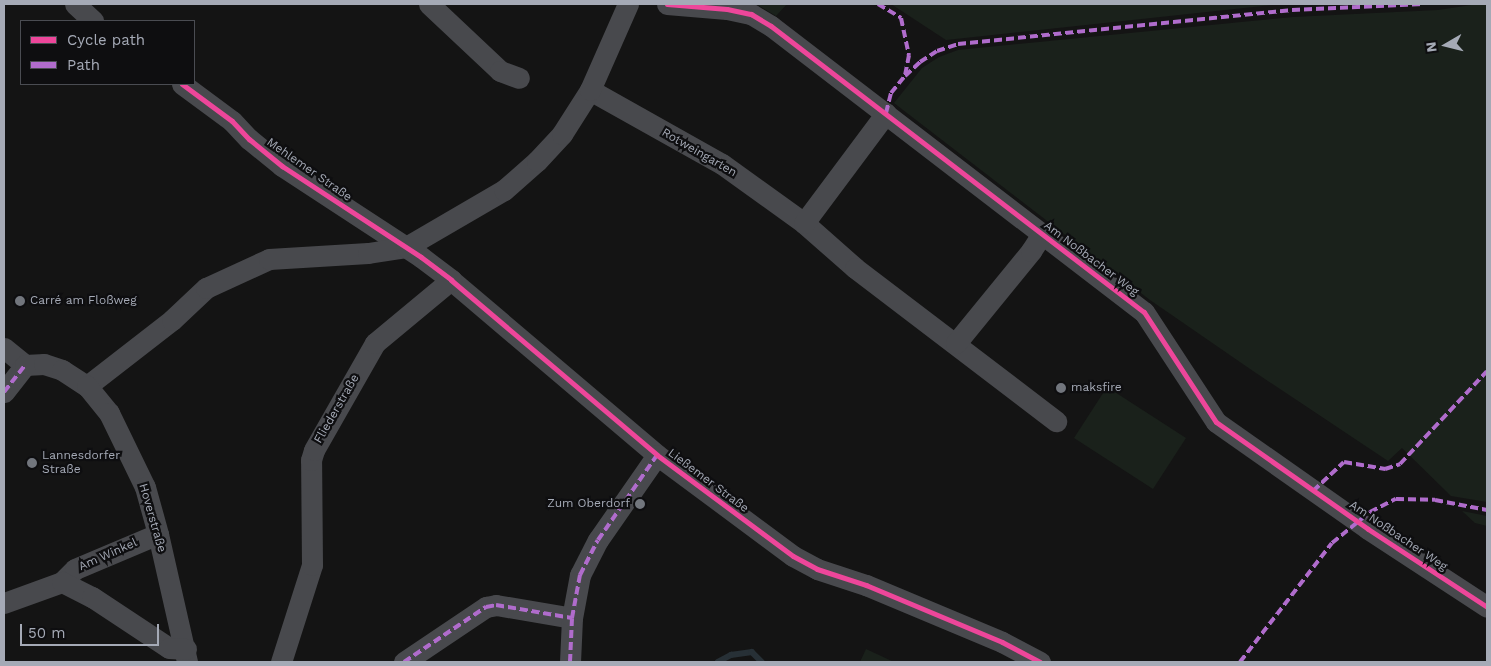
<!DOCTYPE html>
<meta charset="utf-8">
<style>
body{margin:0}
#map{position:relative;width:1491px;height:666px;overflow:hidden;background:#141414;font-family:"Work Sans",sans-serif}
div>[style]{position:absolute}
.green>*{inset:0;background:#1a211b}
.stream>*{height:5.5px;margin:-2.75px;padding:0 2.75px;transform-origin:2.75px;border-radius:2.75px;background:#273036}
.minor>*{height:21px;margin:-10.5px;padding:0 10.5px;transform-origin:10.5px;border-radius:10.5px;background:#48494d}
.quiet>*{height:4px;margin-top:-2px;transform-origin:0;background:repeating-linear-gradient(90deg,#b06ccc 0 8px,transparent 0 12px)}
.cycleway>*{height:5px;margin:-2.5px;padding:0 2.5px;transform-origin:2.5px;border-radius:2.5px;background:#ed469a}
.dots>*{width:14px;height:14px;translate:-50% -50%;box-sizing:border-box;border:2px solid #0e0e10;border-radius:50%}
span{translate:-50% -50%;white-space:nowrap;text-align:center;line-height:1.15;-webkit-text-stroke:4.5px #0e0e10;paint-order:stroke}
.street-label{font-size:12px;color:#a5aab6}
.poi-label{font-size:12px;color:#a5aab6}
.left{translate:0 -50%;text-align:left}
.right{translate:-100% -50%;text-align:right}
.frame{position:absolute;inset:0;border:5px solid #a5aab6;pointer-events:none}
.legend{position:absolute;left:20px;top:20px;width:175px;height:65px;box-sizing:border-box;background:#0e0e10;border:1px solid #4a4c52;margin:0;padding:6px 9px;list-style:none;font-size:15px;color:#a5aab6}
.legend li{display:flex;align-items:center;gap:10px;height:25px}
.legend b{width:25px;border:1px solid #4a4c52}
.north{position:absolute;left:1421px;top:20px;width:50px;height:50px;-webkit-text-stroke:4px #0e0e10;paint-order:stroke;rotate:262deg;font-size:14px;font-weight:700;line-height:20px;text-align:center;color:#a5aab6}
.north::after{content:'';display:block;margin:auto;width:18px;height:22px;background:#a5aab6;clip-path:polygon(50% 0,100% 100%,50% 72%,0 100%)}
.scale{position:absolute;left:20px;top:624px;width:139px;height:22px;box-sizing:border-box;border:2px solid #a5aab6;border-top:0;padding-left:6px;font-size:15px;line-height:18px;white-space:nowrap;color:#a5aab6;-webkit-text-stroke:4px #0e0e10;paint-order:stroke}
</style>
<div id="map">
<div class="green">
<i style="clip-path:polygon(756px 4px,787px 4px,776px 16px)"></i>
<i style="clip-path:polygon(891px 4px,1282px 4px,946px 40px)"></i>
<i style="clip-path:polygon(1478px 4px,1487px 4px,1487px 502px,1451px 496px,1402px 448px,1388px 461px,1253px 371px,1150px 300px,894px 103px,922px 68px,939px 57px,958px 50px,1293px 17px,1438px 10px)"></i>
<i style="clip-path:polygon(1107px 387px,1186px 438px,1153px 489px,1074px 438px)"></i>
<i style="clip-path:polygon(1462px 511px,1487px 516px,1487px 526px,1475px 523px)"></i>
<i style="clip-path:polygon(866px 649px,894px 662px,860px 662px)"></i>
</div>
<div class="stream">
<i style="left:718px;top:662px;width:15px;rotate:-28deg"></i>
<i style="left:731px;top:655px;width:21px;rotate:-8deg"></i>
<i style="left:752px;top:652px;width:14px;rotate:45deg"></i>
</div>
<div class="minor">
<i style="left:75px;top:4px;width:25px;rotate:43deg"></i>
<i style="left:429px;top:4px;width:98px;rotate:43.3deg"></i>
<i style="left:500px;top:71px;width:20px;rotate:20deg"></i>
<i style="left:667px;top:4px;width:60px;rotate:4.8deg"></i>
<i style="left:727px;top:9px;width:25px;rotate:12deg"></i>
<i style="left:751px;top:14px;width:23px;rotate:31deg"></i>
<i style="left:771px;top:26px;width:470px;rotate:37.5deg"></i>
<i style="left:1144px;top:312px;width:131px;rotate:56.8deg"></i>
<i style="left:1216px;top:422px;width:186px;rotate:35.1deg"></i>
<i style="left:1368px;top:529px;width:142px;rotate:33.2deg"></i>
<i style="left:182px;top:84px;width:62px;rotate:36.5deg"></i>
<i style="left:232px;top:121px;width:25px;rotate:47deg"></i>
<i style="left:249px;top:139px;width:43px;rotate:39.3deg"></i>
<i style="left:282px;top:166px;width:166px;rotate:33.2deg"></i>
<i style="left:421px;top:257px;width:38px;rotate:37deg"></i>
<i style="left:451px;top:280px;width:270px;rotate:40.3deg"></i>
<i style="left:657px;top:455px;width:169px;rotate:36.6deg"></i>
<i style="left:793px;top:556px;width:27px;rotate:28deg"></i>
<i style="left:817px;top:569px;width:52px;rotate:18.1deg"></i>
<i style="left:866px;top:585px;width:147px;rotate:22.7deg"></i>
<i style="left:1002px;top:642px;width:43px;rotate:27.8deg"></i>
<i style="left:590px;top:90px;width:151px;rotate:29.3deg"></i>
<i style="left:722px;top:164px;width:101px;rotate:35.7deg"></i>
<i style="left:804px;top:223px;width:68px;rotate:41.4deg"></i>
<i style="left:855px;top:268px;width:253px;rotate:37.3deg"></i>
<i style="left:804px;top:223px;width:137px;rotate:-53.3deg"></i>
<i style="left:956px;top:343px;width:119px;rotate:-50.8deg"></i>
<i style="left:1031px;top:251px;width:20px;rotate:-57deg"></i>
<i style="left:4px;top:348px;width:27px;rotate:39deg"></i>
<i style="left:87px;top:386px;width:108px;rotate:-37.8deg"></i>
<i style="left:172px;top:320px;width:47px;rotate:-43.3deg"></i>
<i style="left:206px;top:288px;width:69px;rotate:-24.7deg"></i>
<i style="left:269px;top:259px;width:99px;rotate:-3.5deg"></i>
<i style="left:368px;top:253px;width:38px;rotate:-9deg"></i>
<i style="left:406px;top:247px;width:113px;rotate:-30.2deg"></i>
<i style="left:504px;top:190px;width:44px;rotate:-41.3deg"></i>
<i style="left:537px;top:161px;width:37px;rotate:-47deg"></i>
<i style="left:562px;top:134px;width:52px;rotate:-57.5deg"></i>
<i style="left:590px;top:90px;width:94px;rotate:-66.2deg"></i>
<i style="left:4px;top:392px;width:34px;rotate:-52deg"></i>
<i style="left:25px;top:365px;width:19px;rotate:-3deg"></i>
<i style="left:44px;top:364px;width:19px;rotate:18deg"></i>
<i style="left:62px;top:370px;width:30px;rotate:33deg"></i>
<i style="left:87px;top:386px;width:35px;rotate:51deg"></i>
<i style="left:109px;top:413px;width:82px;rotate:64.1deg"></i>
<i style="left:145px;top:487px;width:49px;rotate:74.5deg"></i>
<i style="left:158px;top:534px;width:131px;rotate:77.2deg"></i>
<i style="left:62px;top:582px;width:18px;rotate:-45deg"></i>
<i style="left:75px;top:569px;width:90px;rotate:-22.9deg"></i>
<i style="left:4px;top:603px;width:62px;rotate:-19.9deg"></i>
<i style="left:62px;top:582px;width:34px;rotate:27deg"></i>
<i style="left:92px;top:597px;width:92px;rotate:33.5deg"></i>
<i style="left:169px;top:648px;width:17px;rotate:3deg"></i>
<i style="left:281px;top:662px;width:102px;rotate:-72.3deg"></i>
<i style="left:312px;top:565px;width:105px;rotate:-90.5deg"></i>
<i style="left:311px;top:460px;width:10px;rotate:-73deg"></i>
<i style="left:314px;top:450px;width:123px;rotate:-60.3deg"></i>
<i style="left:375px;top:343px;width:99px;rotate:-39.7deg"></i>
<i style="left:404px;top:662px;width:99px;rotate:-33.9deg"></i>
<i style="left:486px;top:607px;width:10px;rotate:-11deg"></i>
<i style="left:496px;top:605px;width:77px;rotate:9.7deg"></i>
<i style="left:570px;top:662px;width:44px;rotate:-87.4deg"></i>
<i style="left:572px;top:618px;width:44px;rotate:-79.5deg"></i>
<i style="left:580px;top:575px;width:39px;rotate:-63deg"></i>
<i style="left:598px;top:540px;width:103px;rotate:-55.2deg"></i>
</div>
<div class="quiet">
<i style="left:878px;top:4px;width:27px;rotate:31deg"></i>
<i style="left:901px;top:18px;width:38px;rotate:78deg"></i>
<i style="left:909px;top:55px;width:21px;rotate:101deg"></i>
<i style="left:886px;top:113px;width:21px;rotate:-76deg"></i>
<i style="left:891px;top:93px;width:22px;rotate:-51deg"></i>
<i style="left:905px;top:76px;width:21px;rotate:-43deg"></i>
<i style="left:920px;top:62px;width:20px;rotate:-33deg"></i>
<i style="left:937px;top:51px;width:22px;rotate:-18deg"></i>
<i style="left:958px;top:44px;width:336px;rotate:-5.8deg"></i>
<i style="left:1292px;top:10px;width:131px;rotate:-2.6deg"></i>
<i style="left:4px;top:392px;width:34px;rotate:-52deg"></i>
<i style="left:1313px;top:491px;width:42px;rotate:-43.1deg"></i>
<i style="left:1344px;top:462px;width:42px;rotate:9.7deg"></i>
<i style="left:1385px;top:469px;width:16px;rotate:-18deg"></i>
<i style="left:1400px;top:464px;width:127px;rotate:-46.9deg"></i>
<i style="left:404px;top:662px;width:99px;rotate:-33.9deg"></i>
<i style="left:486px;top:607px;width:10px;rotate:-11deg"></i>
<i style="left:496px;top:605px;width:77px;rotate:9.7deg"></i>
<i style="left:570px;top:662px;width:44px;rotate:-87.4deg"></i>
<i style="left:572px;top:618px;width:44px;rotate:-79.5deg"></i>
<i style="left:580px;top:575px;width:39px;rotate:-63deg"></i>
<i style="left:598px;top:540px;width:103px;rotate:-55.2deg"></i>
<i style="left:1240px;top:662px;width:150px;rotate:-52.3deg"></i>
<i style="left:1332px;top:543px;width:49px;rotate:-39.2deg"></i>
<i style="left:1370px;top:512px;width:29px;rotate:-27deg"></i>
<i style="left:1396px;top:499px;width:39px;rotate:1deg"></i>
<i style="left:1435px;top:500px;width:53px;rotate:10.9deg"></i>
</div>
<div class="cycleway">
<i style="left:667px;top:4px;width:60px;rotate:4.8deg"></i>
<i style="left:727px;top:9px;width:25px;rotate:12deg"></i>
<i style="left:751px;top:14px;width:23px;rotate:31deg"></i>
<i style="left:771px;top:26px;width:470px;rotate:37.5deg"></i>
<i style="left:1144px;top:312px;width:131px;rotate:56.8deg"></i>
<i style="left:1216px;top:422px;width:186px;rotate:35.1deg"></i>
<i style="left:1368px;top:529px;width:142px;rotate:33.2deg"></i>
<i style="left:182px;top:84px;width:62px;rotate:36.5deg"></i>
<i style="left:232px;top:121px;width:25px;rotate:47deg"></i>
<i style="left:249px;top:139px;width:43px;rotate:39.3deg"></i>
<i style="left:282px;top:166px;width:166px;rotate:33.2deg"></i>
<i style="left:421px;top:257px;width:38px;rotate:37deg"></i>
<i style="left:451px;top:280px;width:270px;rotate:40.3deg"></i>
<i style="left:657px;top:455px;width:169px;rotate:36.6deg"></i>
<i style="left:793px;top:556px;width:27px;rotate:28deg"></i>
<i style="left:817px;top:569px;width:52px;rotate:18.1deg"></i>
<i style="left:866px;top:585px;width:147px;rotate:22.7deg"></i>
<i style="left:1002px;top:642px;width:43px;rotate:27.8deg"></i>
</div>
<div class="dots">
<i style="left:20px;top:301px;background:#72767d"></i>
<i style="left:1061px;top:388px;background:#72767d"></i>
<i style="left:32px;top:463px;background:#72767d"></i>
<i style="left:640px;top:504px;background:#72767d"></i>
</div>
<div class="street-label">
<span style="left:699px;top:153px;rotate:30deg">Rotweingarten</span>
<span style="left:309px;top:170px;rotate:35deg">Mehlemer Straße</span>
<span style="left:1091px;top:259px;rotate:37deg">Am Noßbacher Weg</span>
<span style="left:337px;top:409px;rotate:-60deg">Fliederstraße</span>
<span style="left:708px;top:481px;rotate:37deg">Ließemer Straße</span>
<span style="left:152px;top:518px;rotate:74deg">Hoverstraße</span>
<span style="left:1398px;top:536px;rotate:34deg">Am Noßbacher Weg</span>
<span style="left:108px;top:555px;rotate:-24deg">Am Winkel</span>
</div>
<div class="poi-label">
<span class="left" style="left:30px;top:301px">Carré am Floßweg</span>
<span class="left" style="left:1071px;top:388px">maksfire</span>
<span class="left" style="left:42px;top:463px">Lannesdorfer<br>Straße</span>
<span class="right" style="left:630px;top:504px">Zum Oberdorf</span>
</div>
<div class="frame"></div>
<ul class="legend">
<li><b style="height:6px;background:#ed469a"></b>Cycle path</li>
<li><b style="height:6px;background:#b06ccc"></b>Path</li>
</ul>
<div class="north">N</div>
<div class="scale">50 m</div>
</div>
